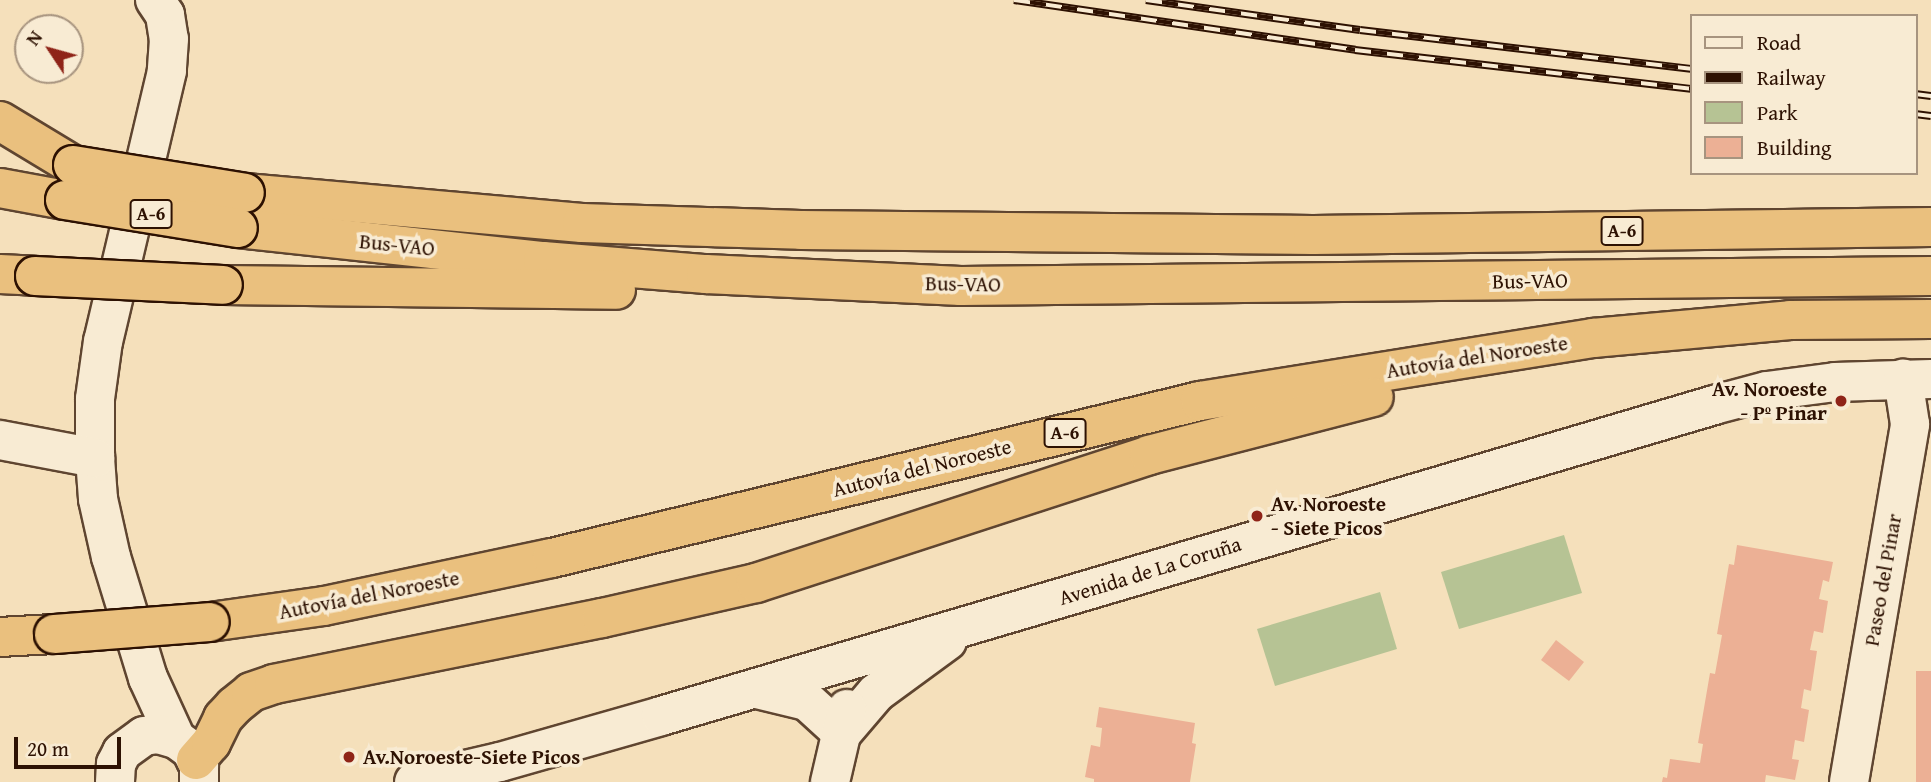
<!DOCTYPE html>
<meta charset="utf-8">
<style>
body{margin:0}
#map{position:relative;width:1931px;height:782px;overflow:hidden;background:#f5e0bb;font-family:"Gentium Book Plus",serif}
div>[style]{position:absolute}
.green>*{inset:0;background:#b6c394}
.building>*{inset:0;background:#ecb095}
.roads{filter:drop-shadow(2px 0 #5f4530) drop-shadow(-2px 0 #5f4530) drop-shadow(0 2px #5f4530) drop-shadow(0 -2px #5f4530)}
.minor>*{height:38px;margin:-19px;padding:0 19px;transform-origin:19px;border-radius:19px;background:#f8ebd3}
.highway>*{height:38px;margin:-19px;padding:0 19px;transform-origin:19px;border-radius:19px;background:#eac07e}
.rail>*{height:8px;margin-top:-4px;transform-origin:0;background:repeating-linear-gradient(90deg,#f8ebd3 0 16px,#2d1102 0 32px);box-sizing:border-box;border-block:2px solid #2d1102}
.bridges{filter:drop-shadow(2px 0 #2d1102) drop-shadow(-2px 0 #2d1102) drop-shadow(0 2px #2d1102) drop-shadow(0 -2px #2d1102)}
.highway-bridge>*{height:38px;margin:-19px;padding:0 19px;transform-origin:19px;border-radius:19px;background:#eac07e}
.dots>*{width:19px;height:19px;translate:-50% -50%;box-sizing:border-box;border:4px solid #f8ebd3;border-radius:50%}
span{translate:-50% -50%;white-space:nowrap;text-align:center;line-height:1.15;-webkit-text-stroke:7px #f8ebd3;paint-order:stroke}
.shield-label span{padding:2px 5px;background:#f8ebd3;border:2px solid;border-radius:5px;-webkit-text-stroke-width:0}
.shield-label{font-size:19px;color:#2d1102;font-weight:700}
.street-label{font-size:21px;color:#2d1102}
.poi-label{font-size:21px;color:#2d1102;font-weight:700}
.right{translate:-100% -50%;text-align:right}
.left{translate:0 -50%;text-align:left}
.legend{position:absolute;left:1690px;top:14px;width:228px;height:161px;box-sizing:border-box;background:#f8ebd3;border:2px solid #a7947f;margin:0;padding:9px 12px;list-style:none;font-size:21px;color:#2d1102}
.legend li{display:flex;align-items:center;gap:14px;height:35px}
.legend b{width:35px;border:2px solid #a7947f}
.north{position:absolute;left:14px;top:14px;width:70px;height:70px;box-sizing:border-box;background:#f8ebd3;border:2px solid #a7947f;border-radius:50%;rotate:306deg;font-size:19px;font-weight:700;line-height:28px;text-align:center;color:#2d1102}
.north::after{content:'';display:block;margin:auto;width:24px;height:32px;background:#8f2418;clip-path:polygon(50% 0,100% 100%,50% 72%,0 100%)}
.scale{position:absolute;left:14px;top:737px;width:107px;height:32px;box-sizing:border-box;border:4px solid #2d1102;border-top:0;padding-left:9px;font-size:21px;line-height:24px;white-space:nowrap;color:#2d1102;-webkit-text-stroke:5px #f8ebd3;paint-order:stroke}
</style>
<div id="map">
<div class="green">
<i style="clip-path:polygon(1564px 535px,1582px 593px,1459px 629px,1441px 572px)"></i>
<i style="clip-path:polygon(1380px 592px,1397px 649px,1275px 686px,1257px 629px)"></i>
</div>
<div class="building">
<i style="clip-path:polygon(1737px 545px,1833px 562px,1829px 582px,1823px 580px,1819px 599px,1828px 601px,1823px 633px,1814px 631px,1810px 650px,1817px 651px,1811px 691px,1804px 689px,1801px 708px,1809px 710px,1804px 742px,1795px 740px,1792px 759px,1799px 760px,1795px 780px,1766px 775px,1765px 782px,1662px 782px,1663px 777px,1667px 778px,1670px 759px,1700px 763px,1703px 744px,1698px 743px,1710px 673px,1715px 674px,1722px 635px,1717px 634px,1729px 564px,1734px 565px)"></i>
<i style="clip-path:polygon(1556px 640px,1584px 662px,1569px 681px,1541px 660px)"></i>
<i style="clip-path:polygon(1916px 671px,1931px 671px,1931px 782px,1916px 782px)"></i>
<i style="clip-path:polygon(1099px 707px,1195px 723px,1192px 743px,1196px 744px,1190px 782px,1094px 782px,1094px 779px,1085px 777px,1091px 745px,1100px 747px,1102px 728px,1096px 727px)"></i>
</div>
<div class="roads">
<div class="minor">
<i style="left:155px;top:0;width:18px;rotate:56deg"></i>
<i style="left:165px;top:15px;width:24px;rotate:81deg"></i>
<i style="left:169px;top:39px;width:32px;rotate:94deg"></i>
<i style="left:167px;top:71px;width:277px;rotate:103.3deg"></i>
<i style="left:103px;top:341px;width:59px;rotate:97.9deg"></i>
<i style="left:95px;top:399px;width:59px;rotate:90deg"></i>
<i style="left:95px;top:458px;width:41px;rotate:85.8deg"></i>
<i style="left:98px;top:499px;width:59px;rotate:77.4deg"></i>
<i style="left:111px;top:557px;width:127px;rotate:73deg"></i>
<i style="left:148px;top:678px;width:67px;rotate:65.3deg"></i>
<i style="left:0;top:440px;width:97px;rotate:10.7deg"></i>
<i style="left:757px;top:689px;width:51px;rotate:13.5deg"></i>
<i style="left:807px;top:701px;width:47px;rotate:42.4deg"></i>
<i style="left:842px;top:733px;width:52px;rotate:-49.6deg"></i>
<i style="left:876px;top:693px;width:88px;rotate:-36.2deg"></i>
<i style="left:115px;top:782px;width:18px;rotate:-87deg"></i>
<i style="left:116px;top:764px;width:13px;rotate:-63deg"></i>
<i style="left:122px;top:752px;width:27px;rotate:-36deg"></i>
<i style="left:144px;top:736px;width:14px;rotate:-8deg"></i>
<i style="left:158px;top:734px;width:19px;rotate:16deg"></i>
<i style="left:176px;top:739px;width:19px;rotate:36deg"></i>
<i style="left:191px;top:750px;width:18px;rotate:63deg"></i>
<i style="left:199px;top:766px;width:16px;rotate:90deg"></i>
<i style="left:414px;top:782px;width:88px;rotate:-13.1deg"></i>
<i style="left:500px;top:762px;width:167px;rotate:-15.9deg"></i>
<i style="left:661px;top:716px;width:1098px;rotate:-16.45deg"></i>
<i style="left:1714px;top:405px;width:55px;rotate:-14.8deg"></i>
<i style="left:1767px;top:391px;width:69px;rotate:-7.5deg"></i>
<i style="left:1835px;top:382px;width:96px;rotate:-1.8deg"></i>
<i style="left:830px;top:782px;width:75px;rotate:-76.9deg"></i>
<i style="left:1849px;top:782px;width:363px;rotate:-80.3deg"></i>
<i style="left:1910px;top:424px;width:46px;rotate:-98.8deg"></i>
</div>
<div class="highway">
<i style="left:0;top:121px;width:85px;rotate:31.1deg"></i>
<i style="left:0;top:188px;width:66px;rotate:10.5deg"></i>
<i style="left:245px;top:193px;width:338px;rotate:5.1deg"></i>
<i style="left:582px;top:223px;width:219px;rotate:1.8deg"></i>
<i style="left:801px;top:230px;width:512px;rotate:0.56deg"></i>
<i style="left:1313px;top:235px;width:618px;rotate:-0.74deg"></i>
<i style="left:238px;top:228px;width:307px;rotate:6.2deg"></i>
<i style="left:543px;top:261px;width:164px;rotate:4.6deg"></i>
<i style="left:706px;top:274px;width:255px;rotate:2.7deg"></i>
<i style="left:961px;top:286px;width:970px;rotate:-0.59deg"></i>
<i style="left:0;top:274px;width:35px;rotate:3deg"></i>
<i style="left:223px;top:285px;width:393px;rotate:0.7deg"></i>
<i style="left:210px;top:622px;width:115px;rotate:-8deg"></i>
<i style="left:324px;top:606px;width:233px;rotate:-11.9deg"></i>
<i style="left:552px;top:558px;width:667px;rotate:-13.62deg"></i>
<i style="left:1200px;top:401px;width:398px;rotate:-9.1deg"></i>
<i style="left:1593px;top:338px;width:198px;rotate:-5.2deg"></i>
<i style="left:1790px;top:320px;width:141px;rotate:-0.4deg"></i>
<i style="left:0;top:637px;width:54px;rotate:-3.2deg"></i>
<i style="left:196px;top:760px;width:23px;rotate:-49deg"></i>
<i style="left:211px;top:743px;width:28px;rotate:-64deg"></i>
<i style="left:223px;top:718px;width:16px;rotate:-47deg"></i>
<i style="left:234px;top:706px;width:22px;rotate:-39deg"></i>
<i style="left:251px;top:692px;width:24px;rotate:-19deg"></i>
<i style="left:274px;top:684px;width:335px;rotate:-11.4deg"></i>
<i style="left:602px;top:618px;width:158px;rotate:-12.8deg"></i>
<i style="left:756px;top:583px;width:413px;rotate:-18deg"></i>
<i style="left:1149px;top:455px;width:232px;rotate:-14.5deg"></i>
</div>
</div>
<div class="rail">
<i style="left:1014px;top:0;width:345px;rotate:8.3deg"></i>
<i style="left:1355px;top:50px;width:338px;rotate:6.6deg"></i>
<i style="left:1146px;top:0;width:216px;rotate:8deg"></i>
<i style="left:1360px;top:30px;width:333px;rotate:6.7deg"></i>
<i style="left:1915px;top:94px;width:16px;rotate:7deg"></i>
<i style="left:1915px;top:114px;width:16px;rotate:7deg"></i>
</div>
<div class="bridges">
<div class="highway-bridge">
<i style="left:73px;top:165px;width:174px;rotate:9.2deg"></i>
<i style="left:65px;top:200px;width:175px;rotate:9.2deg"></i>
<i style="left:35px;top:276px;width:188px;rotate:2.7deg"></i>
<i style="left:54px;top:634px;width:156px;rotate:-4.4deg"></i>
</div>
</div>
<div class="dots">
<i style="left:1841px;top:401px;background:#8f2418"></i>
<i style="left:1257px;top:516px;background:#8f2418"></i>
<i style="left:349px;top:757px;background:#8f2418"></i>
</div>
<div class="shield-label">
<span style="left:151px;top:214px">A-6</span>
<span style="left:1622px;top:231px">A-6</span>
<span style="left:1065px;top:433px">A-6</span>
</div>
<div class="street-label">
<span style="left:397px;top:245px;rotate:6deg">Bus-VAO</span>
<span style="left:1530px;top:281px;rotate:-1deg">Bus-VAO</span>
<span style="left:963px;top:284px;rotate:1deg">Bus-VAO</span>
<span style="left:1477px;top:357px;rotate:-9deg">Autovía del Noroeste</span>
<span style="left:922px;top:468px;rotate:-14deg">Autovía del Noroeste</span>
<span style="left:1150px;top:571px;rotate:-17deg">Avenida de La Coruña</span>
<span style="left:1883px;top:580px;rotate:-80deg">Paseo del Pinar</span>
<span style="left:369px;top:595px;rotate:-11deg">Autovía del Noroeste</span>
</div>
<div class="poi-label">
<span class="right" style="left:1827px;top:401px">Av. Noroeste<br>- Pº Pinar</span>
<span class="left" style="left:1271px;top:516px">Av. Noroeste<br>- Siete Picos</span>
<span class="left" style="left:363px;top:757px">Av.Noroeste-Siete Picos</span>
</div>
<ul class="legend">
<li><b style="height:9px;background:#f8ebd3"></b>Road</li>
<li><b style="height:9px;background:#2d1102"></b>Railway</li>
<li><b style="height:19px;background:#b6c394"></b>Park</li>
<li><b style="height:19px;background:#ecb095"></b>Building</li>
</ul>
<div class="north">N</div>
<div class="scale">20 m</div>
</div>
